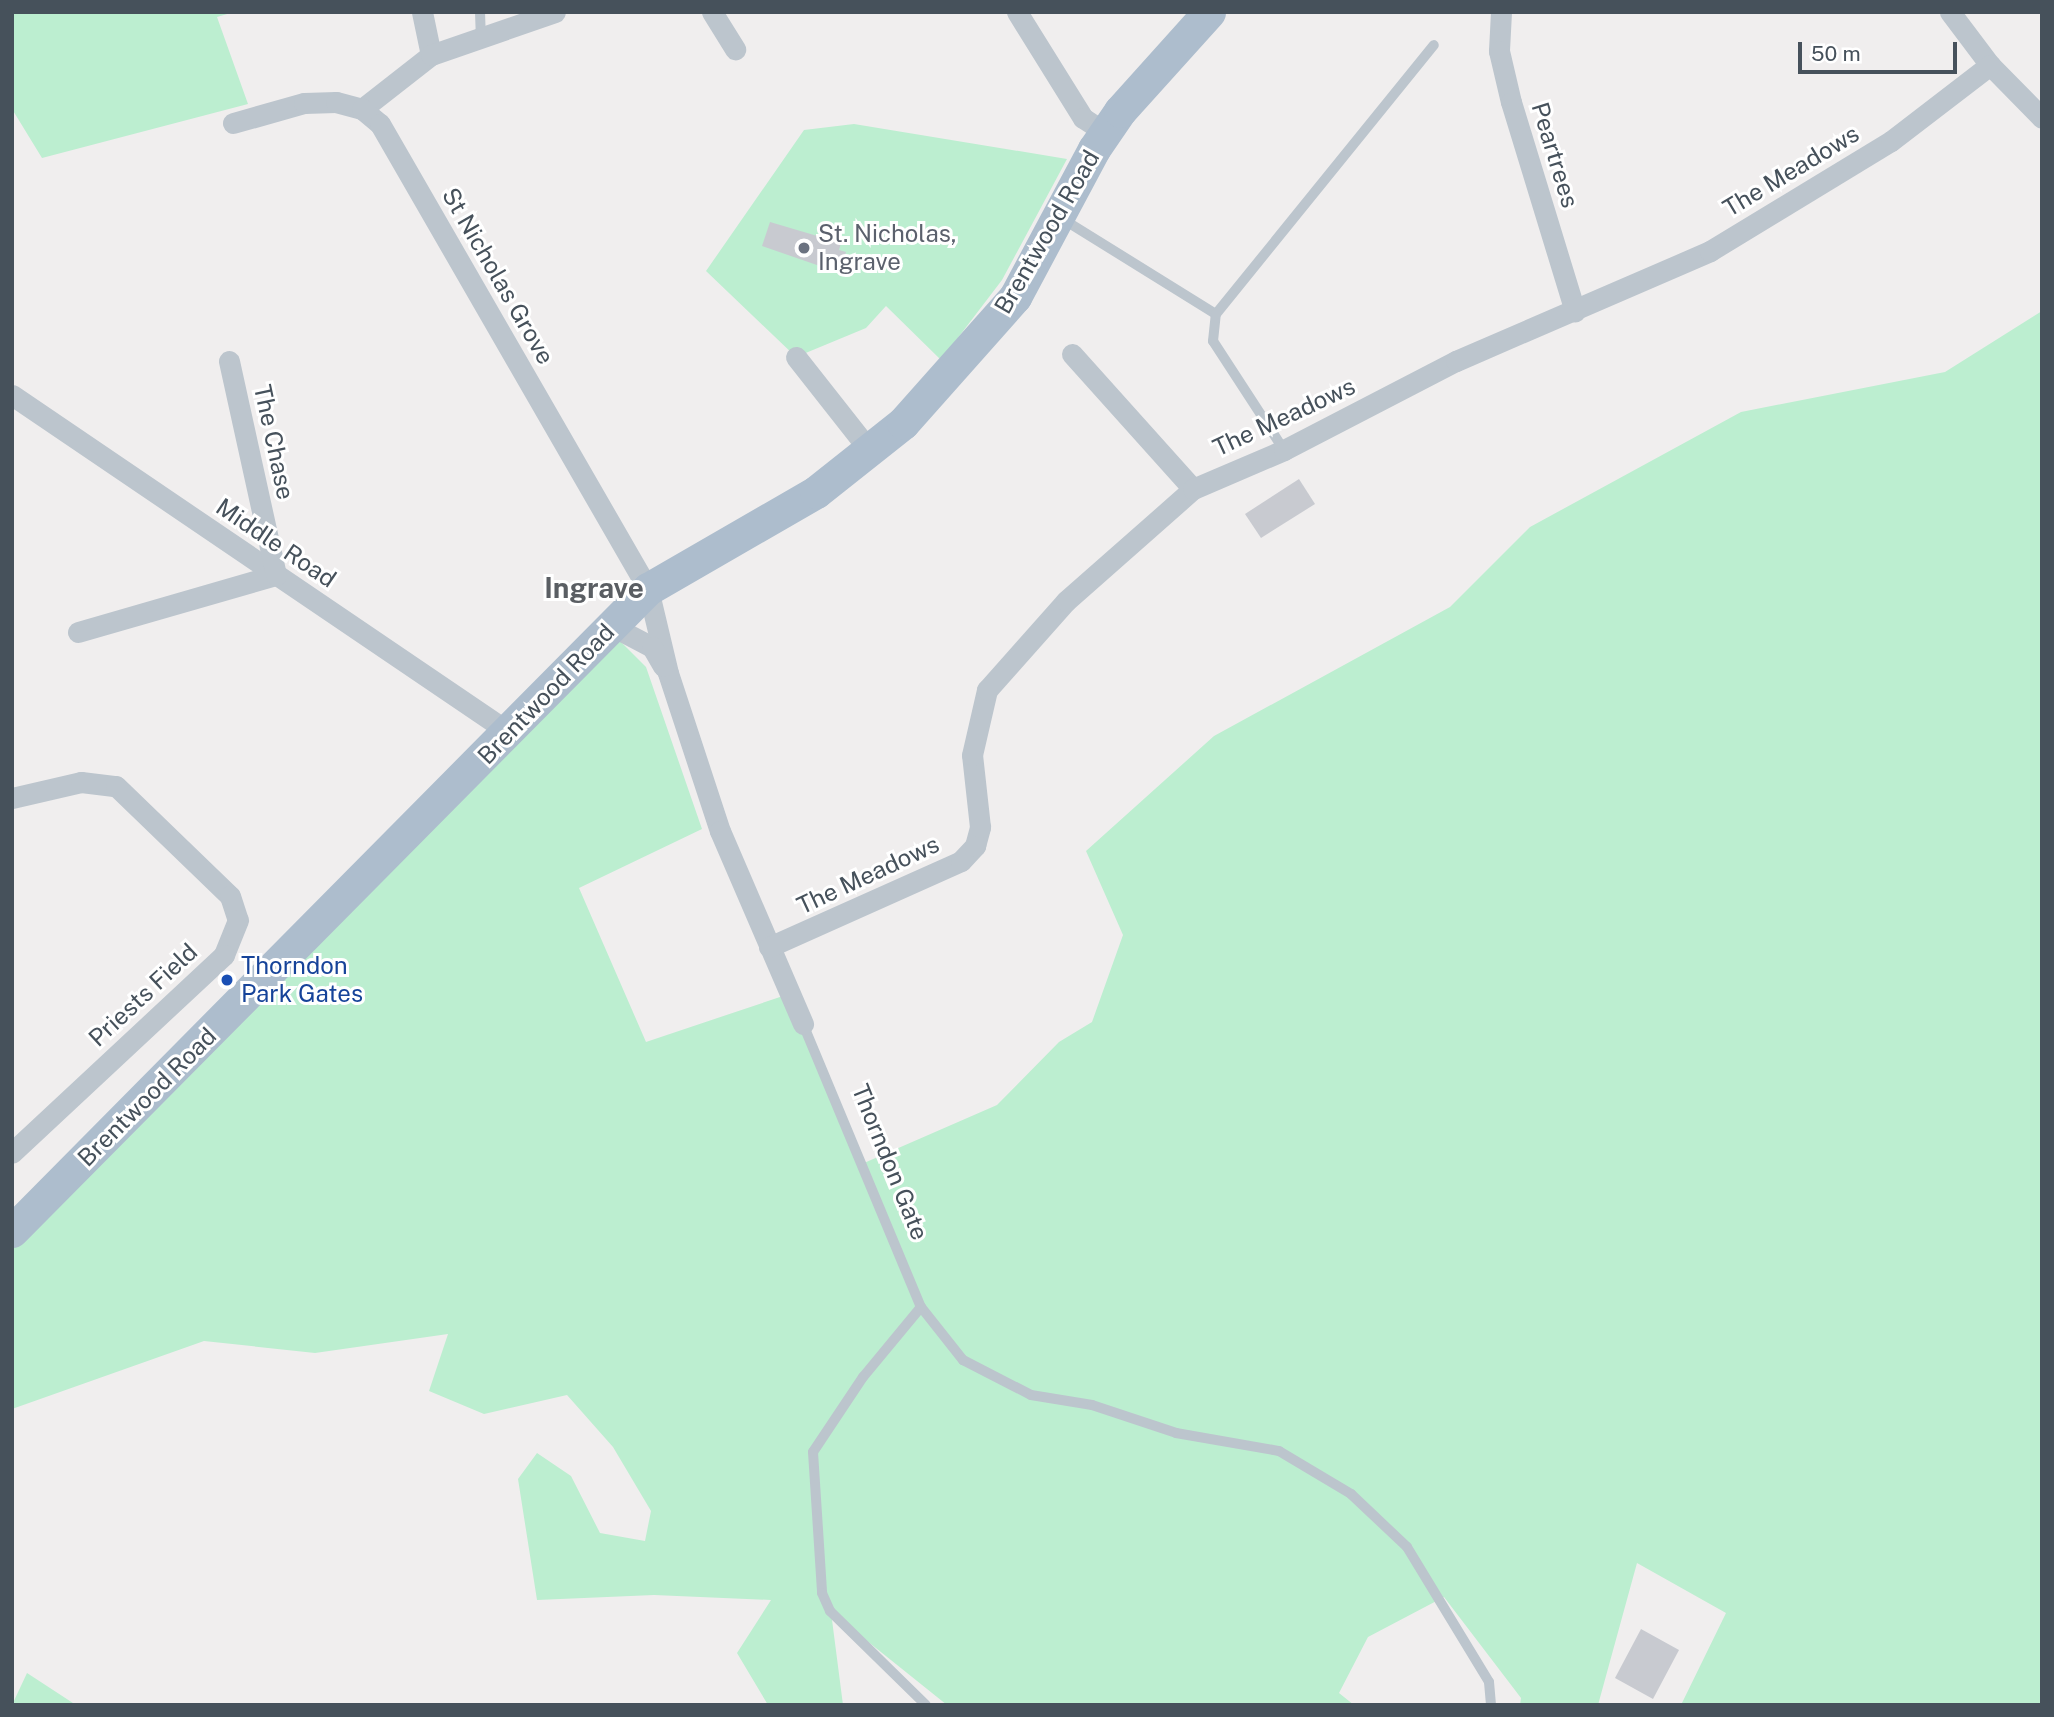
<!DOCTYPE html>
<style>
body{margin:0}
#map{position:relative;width:2054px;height:1717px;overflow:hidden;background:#f0eeee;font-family:"Public Sans",sans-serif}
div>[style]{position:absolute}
.green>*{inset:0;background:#bceed0}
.building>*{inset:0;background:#c8cad0}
.service>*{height:10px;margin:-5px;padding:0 5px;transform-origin:5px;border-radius:5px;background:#bcc5cd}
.minor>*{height:21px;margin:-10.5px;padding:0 10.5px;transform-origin:10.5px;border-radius:10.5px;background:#bcc5cd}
.primary>*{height:33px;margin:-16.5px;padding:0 16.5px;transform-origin:16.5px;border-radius:16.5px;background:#adbdcd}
.dots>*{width:19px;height:19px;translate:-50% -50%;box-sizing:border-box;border:4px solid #fff;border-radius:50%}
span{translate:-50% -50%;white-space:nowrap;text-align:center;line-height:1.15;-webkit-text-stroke:6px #fff;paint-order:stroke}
.street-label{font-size:24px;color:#46515b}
.worship-label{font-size:24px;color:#5b616d}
.left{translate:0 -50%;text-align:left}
.transit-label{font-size:24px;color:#164399}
.quarter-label{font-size:28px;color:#5a5e63;font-weight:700}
.frame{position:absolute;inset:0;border:14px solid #46515b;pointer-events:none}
.scale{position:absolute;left:1798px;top:42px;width:159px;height:32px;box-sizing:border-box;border:4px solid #46515b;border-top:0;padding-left:9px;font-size:21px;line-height:24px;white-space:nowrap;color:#46515b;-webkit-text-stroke:5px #fff;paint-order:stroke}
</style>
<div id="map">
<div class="green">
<i style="clip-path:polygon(12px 12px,234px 12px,217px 17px,248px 104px,42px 158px,12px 109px)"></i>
<i style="clip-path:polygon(854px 124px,1067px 159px,1002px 280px,941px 360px,886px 306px,866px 328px,796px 357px,706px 271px,804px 130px)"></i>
<i style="clip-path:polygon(2042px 311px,2042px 1705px,1681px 1705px,1726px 1613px,1637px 1563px,1598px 1705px,1520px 1705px,1521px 1698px,1444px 1597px,1368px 1637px,1339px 1693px,1354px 1705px,947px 1705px,831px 1612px,843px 1705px,768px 1705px,737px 1653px,771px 1600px,654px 1595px,537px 1600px,518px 1479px,537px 1453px,571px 1476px,600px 1533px,645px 1541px,651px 1511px,613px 1447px,567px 1395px,484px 1414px,429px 1391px,448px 1334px,315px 1353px,204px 1341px,12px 1409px,12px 1231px,609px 630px,646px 667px,702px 829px,579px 888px,646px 1042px,789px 994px,864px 1163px,997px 1105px,1059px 1042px,1092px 1022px,1123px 935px,1086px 851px,1214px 736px,1450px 607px,1530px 527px,1741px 412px,1945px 372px)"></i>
<i style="clip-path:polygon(27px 1673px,76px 1705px,12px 1705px)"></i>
</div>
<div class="building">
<i style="clip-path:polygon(770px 222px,841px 243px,839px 250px,846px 252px,840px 273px,762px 246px)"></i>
<i style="clip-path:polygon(1299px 479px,1315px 504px,1261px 538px,1245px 514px)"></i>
<i style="clip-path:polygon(1641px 1629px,1679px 1650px,1653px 1699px,1615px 1678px)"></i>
</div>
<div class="service">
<i style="left:480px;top:12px;width:26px;rotate:88deg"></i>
<i style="left:1061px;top:218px;width:182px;rotate:31.8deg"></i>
<i style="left:1284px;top:450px;width:130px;rotate:-123.1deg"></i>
<i style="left:1213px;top:341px;width:27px;rotate:-84deg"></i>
<i style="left:1216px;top:314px;width:346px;rotate:-51deg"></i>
<i style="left:803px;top:1024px;width:307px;rotate:67.4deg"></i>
<i style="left:921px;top:1307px;width:68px;rotate:51.6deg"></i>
<i style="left:963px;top:1360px;width:76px;rotate:27.2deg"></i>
<i style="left:1031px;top:1395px;width:62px;rotate:9.3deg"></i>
<i style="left:1092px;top:1405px;width:89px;rotate:18.4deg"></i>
<i style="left:1176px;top:1433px;width:105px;rotate:9.9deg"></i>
<i style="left:1279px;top:1451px;width:84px;rotate:30.8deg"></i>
<i style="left:1351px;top:1494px;width:77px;rotate:43.4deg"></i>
<i style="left:1407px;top:1547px;width:158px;rotate:58.7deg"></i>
<i style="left:1489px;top:1682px;width:23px;rotate:85deg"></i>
<i style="left:921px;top:1307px;width:91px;rotate:129.6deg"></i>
<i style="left:863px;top:1377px;width:90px;rotate:123.7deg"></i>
<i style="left:813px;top:1452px;width:141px;rotate:86.3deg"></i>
<i style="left:822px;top:1593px;width:20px;rotate:66deg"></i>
<i style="left:830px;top:1611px;width:134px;rotate:44.4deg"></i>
</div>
<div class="minor">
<i style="left:422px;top:12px;width:44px;rotate:78.2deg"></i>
<i style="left:712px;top:12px;width:44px;rotate:58.1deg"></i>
<i style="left:1017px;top:12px;width:125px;rotate:58.1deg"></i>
<i style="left:1083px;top:118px;width:27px;rotate:33deg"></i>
<i style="left:1501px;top:12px;width:39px;rotate:93deg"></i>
<i style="left:1499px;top:51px;width:52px;rotate:76.8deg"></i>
<i style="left:1511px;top:102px;width:219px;rotate:73deg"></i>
<i style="left:1950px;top:12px;width:66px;rotate:53deg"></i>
<i style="left:1990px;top:65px;width:74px;rotate:45.5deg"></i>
<i style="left:362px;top:109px;width:88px;rotate:-38deg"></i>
<i style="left:431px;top:55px;width:131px;rotate:-19.1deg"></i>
<i style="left:233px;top:123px;width:74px;rotate:-15.7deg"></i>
<i style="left:304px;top:103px;width:32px;rotate:-2deg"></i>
<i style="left:336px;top:102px;width:27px;rotate:15deg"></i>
<i style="left:362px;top:109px;width:23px;rotate:40deg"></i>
<i style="left:380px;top:124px;width:537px;rotate:60.04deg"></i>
<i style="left:648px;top:589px;width:86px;rotate:76.6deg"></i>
<i style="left:668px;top:673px;width:166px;rotate:71.8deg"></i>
<i style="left:720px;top:831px;width:210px;rotate:66.7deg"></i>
<i style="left:1072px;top:354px;width:181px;rotate:48.1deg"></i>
<i style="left:796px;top:357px;width:120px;rotate:51.8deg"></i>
<i style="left:12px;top:395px;width:602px;rotate:34.17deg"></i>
<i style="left:612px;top:626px;width:45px;rotate:27.7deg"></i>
<i style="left:652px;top:647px;width:22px;rotate:60deg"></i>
<i style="left:78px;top:632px;width:206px;rotate:-16.1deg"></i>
<i style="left:276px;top:575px;width:219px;rotate:-102.4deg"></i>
<i style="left:12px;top:798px;width:71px;rotate:-13.1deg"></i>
<i style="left:81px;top:782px;width:35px;rotate:7deg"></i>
<i style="left:116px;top:786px;width:158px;rotate:44deg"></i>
<i style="left:230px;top:896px;width:25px;rotate:72deg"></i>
<i style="left:238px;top:920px;width:38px;rotate:112deg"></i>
<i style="left:224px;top:955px;width:290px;rotate:137deg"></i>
<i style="left:769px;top:947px;width:210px;rotate:-24.1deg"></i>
<i style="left:961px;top:861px;width:21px;rotate:-47deg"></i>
<i style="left:975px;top:846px;width:20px;rotate:-75deg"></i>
<i style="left:980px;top:827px;width:72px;rotate:-96.3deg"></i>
<i style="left:972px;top:755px;width:67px;rotate:-77deg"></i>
<i style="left:987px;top:690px;width:119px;rotate:-48.4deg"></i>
<i style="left:1066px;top:601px;width:169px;rotate:-41.4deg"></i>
<i style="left:1193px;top:489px;width:99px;rotate:-23.2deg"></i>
<i style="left:1284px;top:450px;width:194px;rotate:-27.4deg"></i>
<i style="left:1456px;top:361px;width:277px;rotate:-23.4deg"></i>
<i style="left:1710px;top:251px;width:212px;rotate:-31.3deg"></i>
<i style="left:1891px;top:141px;width:125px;rotate:-37.5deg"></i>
</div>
<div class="primary">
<i style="left:12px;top:1231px;width:904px;rotate:-45.27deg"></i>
<i style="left:648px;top:589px;width:194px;rotate:-30deg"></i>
<i style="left:816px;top:492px;width:111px;rotate:-38.4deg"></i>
<i style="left:903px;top:423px;width:169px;rotate:-48.4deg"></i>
<i style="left:1015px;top:297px;width:168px;rotate:-61.9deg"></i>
<i style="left:1094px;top:149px;width:46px;rotate:-55.6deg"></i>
<i style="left:1120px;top:111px;width:133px;rotate:-48deg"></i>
</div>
<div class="dots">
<i style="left:804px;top:248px;background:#6b7280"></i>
<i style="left:227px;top:980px;background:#1a4fb4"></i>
</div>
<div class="street-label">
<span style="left:1555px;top:155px;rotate:73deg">Peartrees</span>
<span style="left:1791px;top:171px;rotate:-31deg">The Meadows</span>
<span style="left:1047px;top:232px;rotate:-60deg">Brentwood Road</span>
<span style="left:498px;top:276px;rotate:60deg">St Nicholas Grove</span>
<span style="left:1284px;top:417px;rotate:-25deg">The Meadows</span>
<span style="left:274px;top:442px;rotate:78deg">The Chase</span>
<span style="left:276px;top:543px;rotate:34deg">Middle Road</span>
<span style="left:546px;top:694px;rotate:-46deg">Brentwood Road</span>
<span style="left:868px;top:875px;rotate:-25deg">The Meadows</span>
<span style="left:143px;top:995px;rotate:-43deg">Priests Field</span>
<span style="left:147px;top:1097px;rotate:-45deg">Brentwood Road</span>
<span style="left:890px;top:1162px;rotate:68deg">Thorndon Gate</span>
</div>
<div class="worship-label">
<span class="left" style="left:818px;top:248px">St. Nicholas,<br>Ingrave</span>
</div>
<div class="transit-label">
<span class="left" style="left:241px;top:980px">Thorndon<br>Park Gates</span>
</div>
<div class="quarter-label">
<span style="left:594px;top:588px">Ingrave</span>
</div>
<div class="frame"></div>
<div class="scale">50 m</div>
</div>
